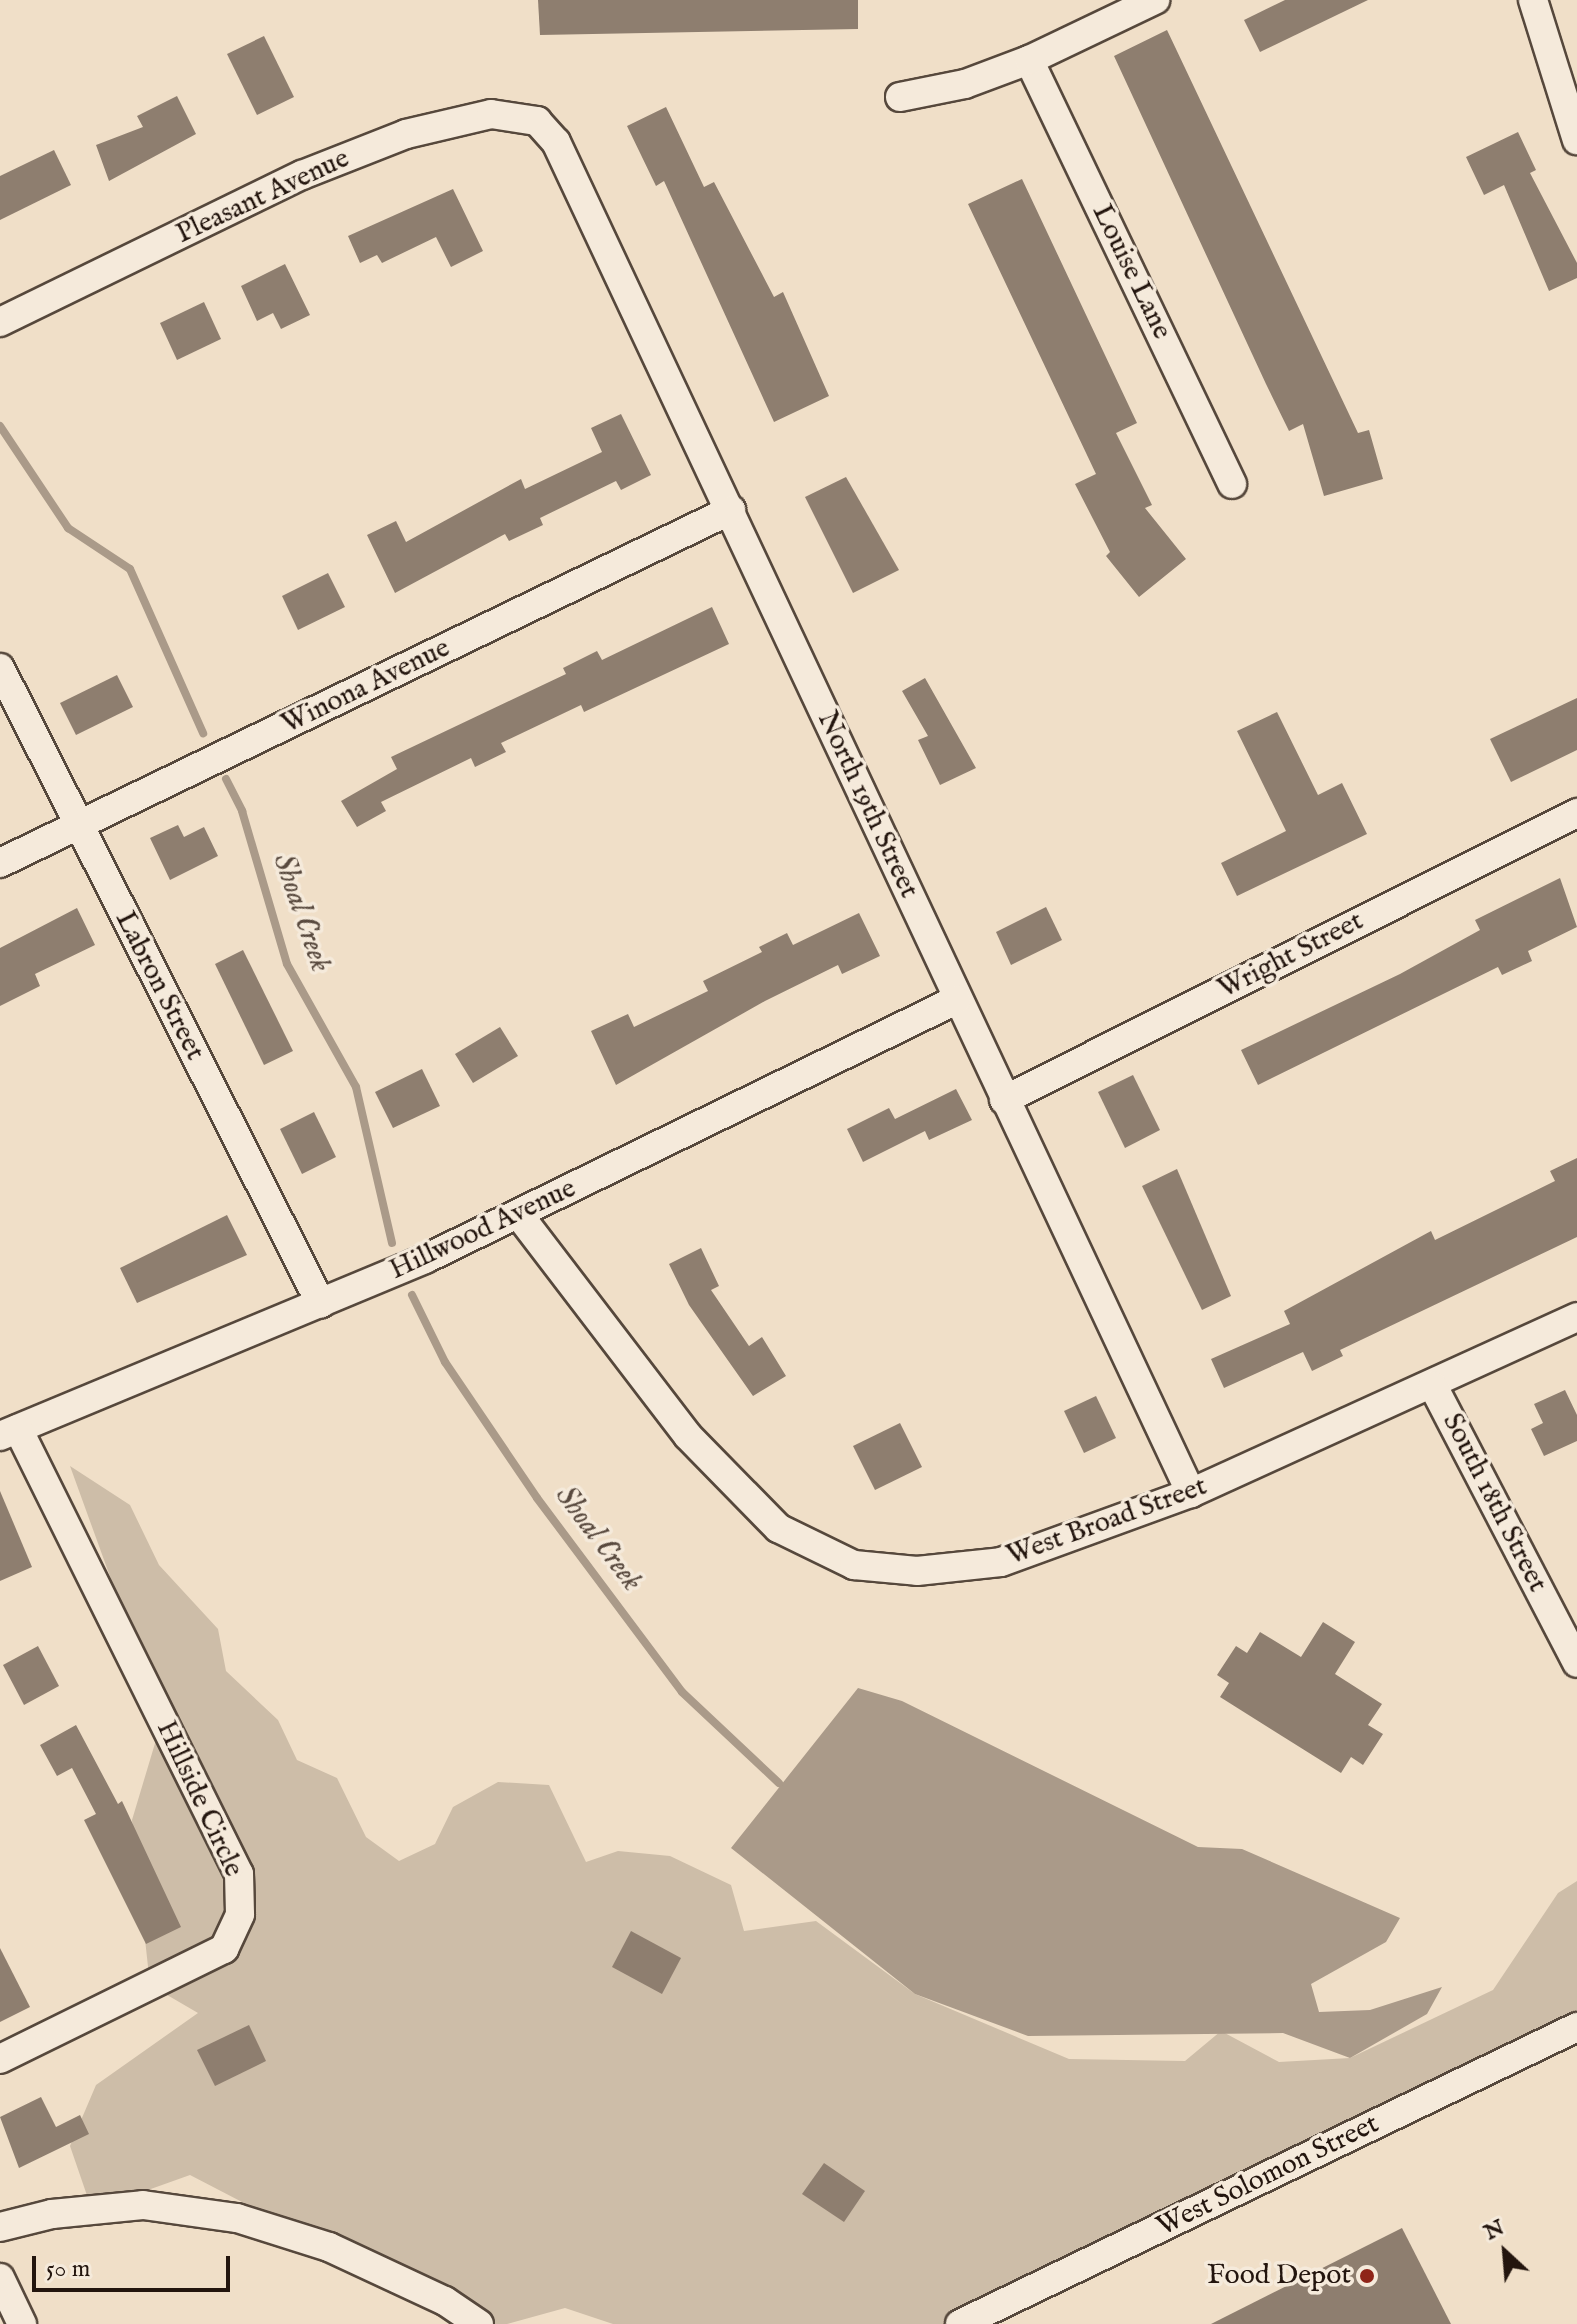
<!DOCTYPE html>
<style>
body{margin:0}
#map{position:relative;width:1577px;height:2324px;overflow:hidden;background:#f0dfc8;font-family:"IM FELL English",serif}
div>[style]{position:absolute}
.green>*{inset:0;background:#cdbda8}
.water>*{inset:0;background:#aa9a89}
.stream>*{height:8px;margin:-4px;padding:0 4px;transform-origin:4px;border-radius:4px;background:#aa9a89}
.building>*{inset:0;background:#8e7e6f}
.roads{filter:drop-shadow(2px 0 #56483c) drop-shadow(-2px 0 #56483c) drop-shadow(0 2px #56483c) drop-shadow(0 -2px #56483c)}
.street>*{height:28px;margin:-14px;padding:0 14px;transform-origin:14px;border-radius:14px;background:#f5eadb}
.dots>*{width:22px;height:22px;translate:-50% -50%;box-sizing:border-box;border:4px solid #f5eadb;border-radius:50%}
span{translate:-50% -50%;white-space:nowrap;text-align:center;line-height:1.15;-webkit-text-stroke:7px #f5eadb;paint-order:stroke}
.street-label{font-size:28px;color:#23150e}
.poi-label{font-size:28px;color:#23150e}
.right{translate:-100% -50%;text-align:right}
.water-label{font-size:30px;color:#594a3f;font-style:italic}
.north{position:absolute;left:1465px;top:2212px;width:80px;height:80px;-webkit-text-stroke:6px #f5eadb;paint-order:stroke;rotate:334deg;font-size:22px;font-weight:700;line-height:32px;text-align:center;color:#23150e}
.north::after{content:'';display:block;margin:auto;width:28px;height:36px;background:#23150e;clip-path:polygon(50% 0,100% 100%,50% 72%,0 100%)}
.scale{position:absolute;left:32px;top:2256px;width:198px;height:36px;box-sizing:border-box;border:4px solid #23150e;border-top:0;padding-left:10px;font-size:24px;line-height:28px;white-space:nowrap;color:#23150e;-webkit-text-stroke:6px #f5eadb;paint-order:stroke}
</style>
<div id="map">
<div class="green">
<i style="clip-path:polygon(70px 1466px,130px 1505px,159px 1565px,218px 1629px,226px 1671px,278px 1720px,297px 1760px,337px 1778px,366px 1837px,399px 1861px,435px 1844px,453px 1807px,498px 1782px,549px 1785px,586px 1862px,618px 1851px,670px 1856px,731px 1885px,744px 1931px,816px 1921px,915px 1994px,1069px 2059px,1185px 2061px,1221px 2031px,1279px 2062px,1350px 2058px,1493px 1990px,1558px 1893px,1577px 1881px,1577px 2027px,960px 2324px,613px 2324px,565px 2308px,507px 2324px,477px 2324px,190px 2175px,92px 2210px,70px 2146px,96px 2085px,198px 2013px,150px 1985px,132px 1820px,162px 1720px)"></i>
</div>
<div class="water">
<i style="clip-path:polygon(858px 1688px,902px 1701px,1198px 1847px,1242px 1849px,1400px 1918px,1386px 1942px,1311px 1984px,1319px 2012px,1370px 2010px,1442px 1987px,1427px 2014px,1350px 2058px,1283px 2033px,1028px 2036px,915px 1994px,731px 1848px)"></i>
</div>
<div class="stream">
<i style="left:0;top:426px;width:123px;rotate:56.3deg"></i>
<i style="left:68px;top:528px;width:74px;rotate:33.5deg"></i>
<i style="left:130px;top:569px;width:180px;rotate:66deg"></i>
<i style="left:226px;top:779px;width:36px;rotate:63deg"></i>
<i style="left:242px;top:811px;width:159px;rotate:73.6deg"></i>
<i style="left:287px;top:964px;width:141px;rotate:60.7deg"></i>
<i style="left:356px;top:1087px;width:160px;rotate:77deg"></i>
<i style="left:412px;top:1295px;width:75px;rotate:63.8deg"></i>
<i style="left:445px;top:1362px;width:164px;rotate:55.9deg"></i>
<i style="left:537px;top:1498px;width:242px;rotate:53.2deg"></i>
<i style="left:682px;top:1692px;width:133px;rotate:43.2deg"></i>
</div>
<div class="building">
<i style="clip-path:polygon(538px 0,858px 0,858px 29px,540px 35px)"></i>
<i style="clip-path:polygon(1285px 0,1368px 0,1260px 52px,1244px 20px)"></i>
<i style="clip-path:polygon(1167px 30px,1358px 433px,1369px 430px,1383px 479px,1324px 496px,1303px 424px,1289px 431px,1266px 384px,1114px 56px)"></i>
<i style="clip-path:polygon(264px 36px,294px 97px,257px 115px,227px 54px)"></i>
<i style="clip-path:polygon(177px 96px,196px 134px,109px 181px,96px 145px,143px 127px,137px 116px)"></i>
<i style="clip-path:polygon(666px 107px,704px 187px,714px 182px,774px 297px,783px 292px,829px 396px,774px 422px,664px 181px,656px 186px,627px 126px)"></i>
<i style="clip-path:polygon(1518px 132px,1536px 170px,1530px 173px,1577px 263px,1577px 278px,1549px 291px,1504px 185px,1484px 195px,1466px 157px)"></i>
<i style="clip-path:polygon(54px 150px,71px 185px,0 220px,0 176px)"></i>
<i style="clip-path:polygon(1022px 179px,1137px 423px,1116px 433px,1152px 505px,1145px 508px,1186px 559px,1139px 597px,1106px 556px,1110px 552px,1075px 484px,1096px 474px,968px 204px)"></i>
<i style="clip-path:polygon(453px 189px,483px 251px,451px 267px,436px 237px,382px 263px,377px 255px,360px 263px,348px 236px)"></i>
<i style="clip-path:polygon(285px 264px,310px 315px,281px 329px,273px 313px,257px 321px,241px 286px)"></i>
<i style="clip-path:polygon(204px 302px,221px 339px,177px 360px,160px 323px)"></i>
<i style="clip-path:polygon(621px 414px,651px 475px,621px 490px,616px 481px,540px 518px,543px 525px,509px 541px,505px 534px,395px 593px,367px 535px,396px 521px,406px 542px,521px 479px,525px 489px,602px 452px,591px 428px)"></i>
<i style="clip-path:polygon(846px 477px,899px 570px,853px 593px,805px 497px)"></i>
<i style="clip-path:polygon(328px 573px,345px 607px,298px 630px,282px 596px)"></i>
<i style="clip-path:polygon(712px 607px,729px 644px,584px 712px,581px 705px,501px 743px,506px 752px,475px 767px,471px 758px,381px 802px,386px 811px,357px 827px,341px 801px,397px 769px,391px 757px,566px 674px,563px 668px,597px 651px,602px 660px)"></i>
<i style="clip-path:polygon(117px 675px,133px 707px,76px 735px,60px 703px)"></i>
<i style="clip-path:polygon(925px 678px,976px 768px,940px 785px,918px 740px,928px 736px,902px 691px)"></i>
<i style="clip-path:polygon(1577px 698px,1577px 750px,1511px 782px,1490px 739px)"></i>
<i style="clip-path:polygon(1277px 712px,1318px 795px,1342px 783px,1367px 834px,1237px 896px,1221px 863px,1286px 831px,1237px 731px)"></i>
<i style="clip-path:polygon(178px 825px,184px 837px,204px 827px,218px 856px,170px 880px,150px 838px)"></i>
<i style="clip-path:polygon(1560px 878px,1577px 927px,1528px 951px,1532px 961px,1502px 975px,1498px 967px,1258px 1085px,1241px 1050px,1400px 974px,1480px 930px,1475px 920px)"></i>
<i style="clip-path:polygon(1046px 907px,1062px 940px,1011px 965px,996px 932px)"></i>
<i style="clip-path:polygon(77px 908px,95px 945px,35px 974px,40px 986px,0 1006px,0 948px)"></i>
<i style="clip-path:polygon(859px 913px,880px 956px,842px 974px,838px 965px,765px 1001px,616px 1085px,591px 1031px,628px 1014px,634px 1027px,708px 991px,703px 981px,762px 952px,759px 947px,787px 933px,793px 945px)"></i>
<i style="clip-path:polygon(243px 950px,293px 1051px,264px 1065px,215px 964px)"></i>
<i style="clip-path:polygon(500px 1027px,518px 1056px,473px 1083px,455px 1054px)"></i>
<i style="clip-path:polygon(422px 1069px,440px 1106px,393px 1128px,375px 1092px)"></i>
<i style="clip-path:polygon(1133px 1075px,1160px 1130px,1125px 1148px,1098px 1092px)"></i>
<i style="clip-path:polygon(956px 1089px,972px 1120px,929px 1140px,925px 1131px,863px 1162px,847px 1129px,889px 1108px,895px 1119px)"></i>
<i style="clip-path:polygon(314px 1112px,336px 1157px,302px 1174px,280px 1129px)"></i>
<i style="clip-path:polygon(1577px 1158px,1577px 1237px,1340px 1350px,1343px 1356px,1312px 1371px,1303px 1352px,1224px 1388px,1211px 1359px,1290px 1324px,1284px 1311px,1431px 1231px,1435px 1240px,1555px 1181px,1550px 1171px)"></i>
<i style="clip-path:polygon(1177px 1169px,1231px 1296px,1202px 1310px,1142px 1186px)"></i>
<i style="clip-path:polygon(227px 1215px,247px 1255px,137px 1303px,120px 1268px)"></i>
<i style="clip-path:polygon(701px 1248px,719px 1286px,711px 1290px,749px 1346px,762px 1337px,786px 1376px,753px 1396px,689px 1305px,669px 1264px)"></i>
<i style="clip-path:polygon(1565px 1390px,1577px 1415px,1577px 1441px,1544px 1456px,1531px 1429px,1543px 1423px,1534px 1404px)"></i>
<i style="clip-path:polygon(1096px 1396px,1116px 1438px,1084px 1453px,1064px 1411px)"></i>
<i style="clip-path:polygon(900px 1423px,922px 1467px,875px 1490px,853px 1446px)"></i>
<i style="clip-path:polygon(0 1491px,32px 1567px,0 1581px)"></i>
<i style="clip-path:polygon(1323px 1622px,1355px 1642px,1335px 1674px,1382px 1704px,1368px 1725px,1383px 1734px,1363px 1765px,1351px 1757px,1341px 1773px,1220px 1697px,1229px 1683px,1217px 1675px,1236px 1646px,1247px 1653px,1260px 1632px,1301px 1657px)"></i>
<i style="clip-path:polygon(38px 1646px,59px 1686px,24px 1705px,3px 1665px)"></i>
<i style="clip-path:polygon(76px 1725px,118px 1804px,122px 1801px,181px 1927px,146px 1944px,84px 1820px,96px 1814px,72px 1768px,57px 1776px,40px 1745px)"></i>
<i style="clip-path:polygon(631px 1931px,681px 1958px,662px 1994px,612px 1967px)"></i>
<i style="clip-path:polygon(0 1948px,30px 2007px,0 2022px)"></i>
<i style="clip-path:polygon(249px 2025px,266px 2061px,215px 2086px,197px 2050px)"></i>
<i style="clip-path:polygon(41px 2097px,56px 2127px,80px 2115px,89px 2134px,19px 2168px,0 2117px)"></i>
<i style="clip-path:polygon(824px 2163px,865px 2191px,844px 2222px,802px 2194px)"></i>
<i style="clip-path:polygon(1402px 2228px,1451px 2324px,1211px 2324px)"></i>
</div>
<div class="roads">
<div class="street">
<i style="left:1533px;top:0;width:147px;rotate:72.6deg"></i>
<i style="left:1029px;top:60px;width:470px;rotate:64.4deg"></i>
<i style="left:900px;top:97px;width:66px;rotate:-11.3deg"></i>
<i style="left:965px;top:84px;width:68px;rotate:-20.6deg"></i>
<i style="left:1029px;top:60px;width:140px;rotate:-25.5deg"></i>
<i style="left:0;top:322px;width:336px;rotate:-26deg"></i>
<i style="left:302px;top:175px;width:112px;rotate:-21.5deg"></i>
<i style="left:406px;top:134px;width:87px;rotate:-13.2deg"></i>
<i style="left:491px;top:114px;width:47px;rotate:8.7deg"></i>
<i style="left:537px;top:121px;width:28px;rotate:48deg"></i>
<i style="left:556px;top:142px;width:1493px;rotate:64.83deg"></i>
<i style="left:0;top:668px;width:712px;rotate:63.22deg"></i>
<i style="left:0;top:863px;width:812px;rotate:-25.78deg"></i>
<i style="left:1004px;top:1100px;width:641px;rotate:-26.61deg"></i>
<i style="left:519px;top:1215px;width:278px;rotate:52.6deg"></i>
<i style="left:688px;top:1436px;width:129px;rotate:45.6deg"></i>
<i style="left:778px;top:1528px;width:85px;rotate:26deg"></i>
<i style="left:854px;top:1565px;width:63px;rotate:5.4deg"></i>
<i style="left:917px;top:1571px;width:84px;rotate:-6.1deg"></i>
<i style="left:1001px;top:1562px;width:202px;rotate:-20deg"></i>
<i style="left:1191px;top:1493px;width:424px;rotate:-24.5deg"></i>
<i style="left:1433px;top:1386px;width:312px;rotate:62.5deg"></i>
<i style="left:0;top:1436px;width:460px;rotate:-22.6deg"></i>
<i style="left:425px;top:1259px;width:591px;rotate:-26deg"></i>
<i style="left:0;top:2059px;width:250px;rotate:-26.2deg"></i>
<i style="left:224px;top:1949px;width:38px;rotate:-65deg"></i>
<i style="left:240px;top:1914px;width:40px;rotate:-91.4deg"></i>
<i style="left:239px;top:1874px;width:497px;rotate:-116.4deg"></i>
<i style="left:0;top:2227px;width:54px;rotate:-14deg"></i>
<i style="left:52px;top:2214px;width:91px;rotate:-5.6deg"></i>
<i style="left:143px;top:2205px;width:95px;rotate:7.9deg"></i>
<i style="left:237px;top:2218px;width:96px;rotate:17.5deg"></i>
<i style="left:329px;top:2247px;width:128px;rotate:25deg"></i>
<i style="left:445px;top:2301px;width:41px;rotate:34.1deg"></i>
<i style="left:0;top:2278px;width:51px;rotate:64.4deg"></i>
<i style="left:960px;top:2324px;width:685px;rotate:-25.7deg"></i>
</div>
</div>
<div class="dots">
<i style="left:1367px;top:2276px;background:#8f2418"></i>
</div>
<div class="street-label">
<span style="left:263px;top:197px;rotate:-25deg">Pleasant Avenue</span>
<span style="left:1131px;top:272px;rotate:64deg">Louise Lane</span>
<span style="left:366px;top:687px;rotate:-26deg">Winona Avenue</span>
<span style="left:867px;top:805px;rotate:65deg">North 19th Street</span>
<span style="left:1291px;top:956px;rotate:-27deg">Wright Street</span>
<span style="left:159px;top:986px;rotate:63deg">Labron Street</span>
<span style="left:483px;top:1230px;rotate:-25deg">Hillwood Avenue</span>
<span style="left:1494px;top:1503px;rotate:63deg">South 18th Street</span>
<span style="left:1107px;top:1522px;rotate:-20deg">West Broad Street</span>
<span style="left:199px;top:1799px;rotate:65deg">Hillside Circle</span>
<span style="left:1268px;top:2176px;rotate:-26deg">West Solomon Street</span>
</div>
<div class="poi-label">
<span class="right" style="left:1351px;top:2276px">Food Depot</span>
</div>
<div class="water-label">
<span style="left:301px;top:913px;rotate:71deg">Shoal Creek</span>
<span style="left:598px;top:1539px;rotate:53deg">Shoal Creek</span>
</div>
<div class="north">N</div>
<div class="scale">50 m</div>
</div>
